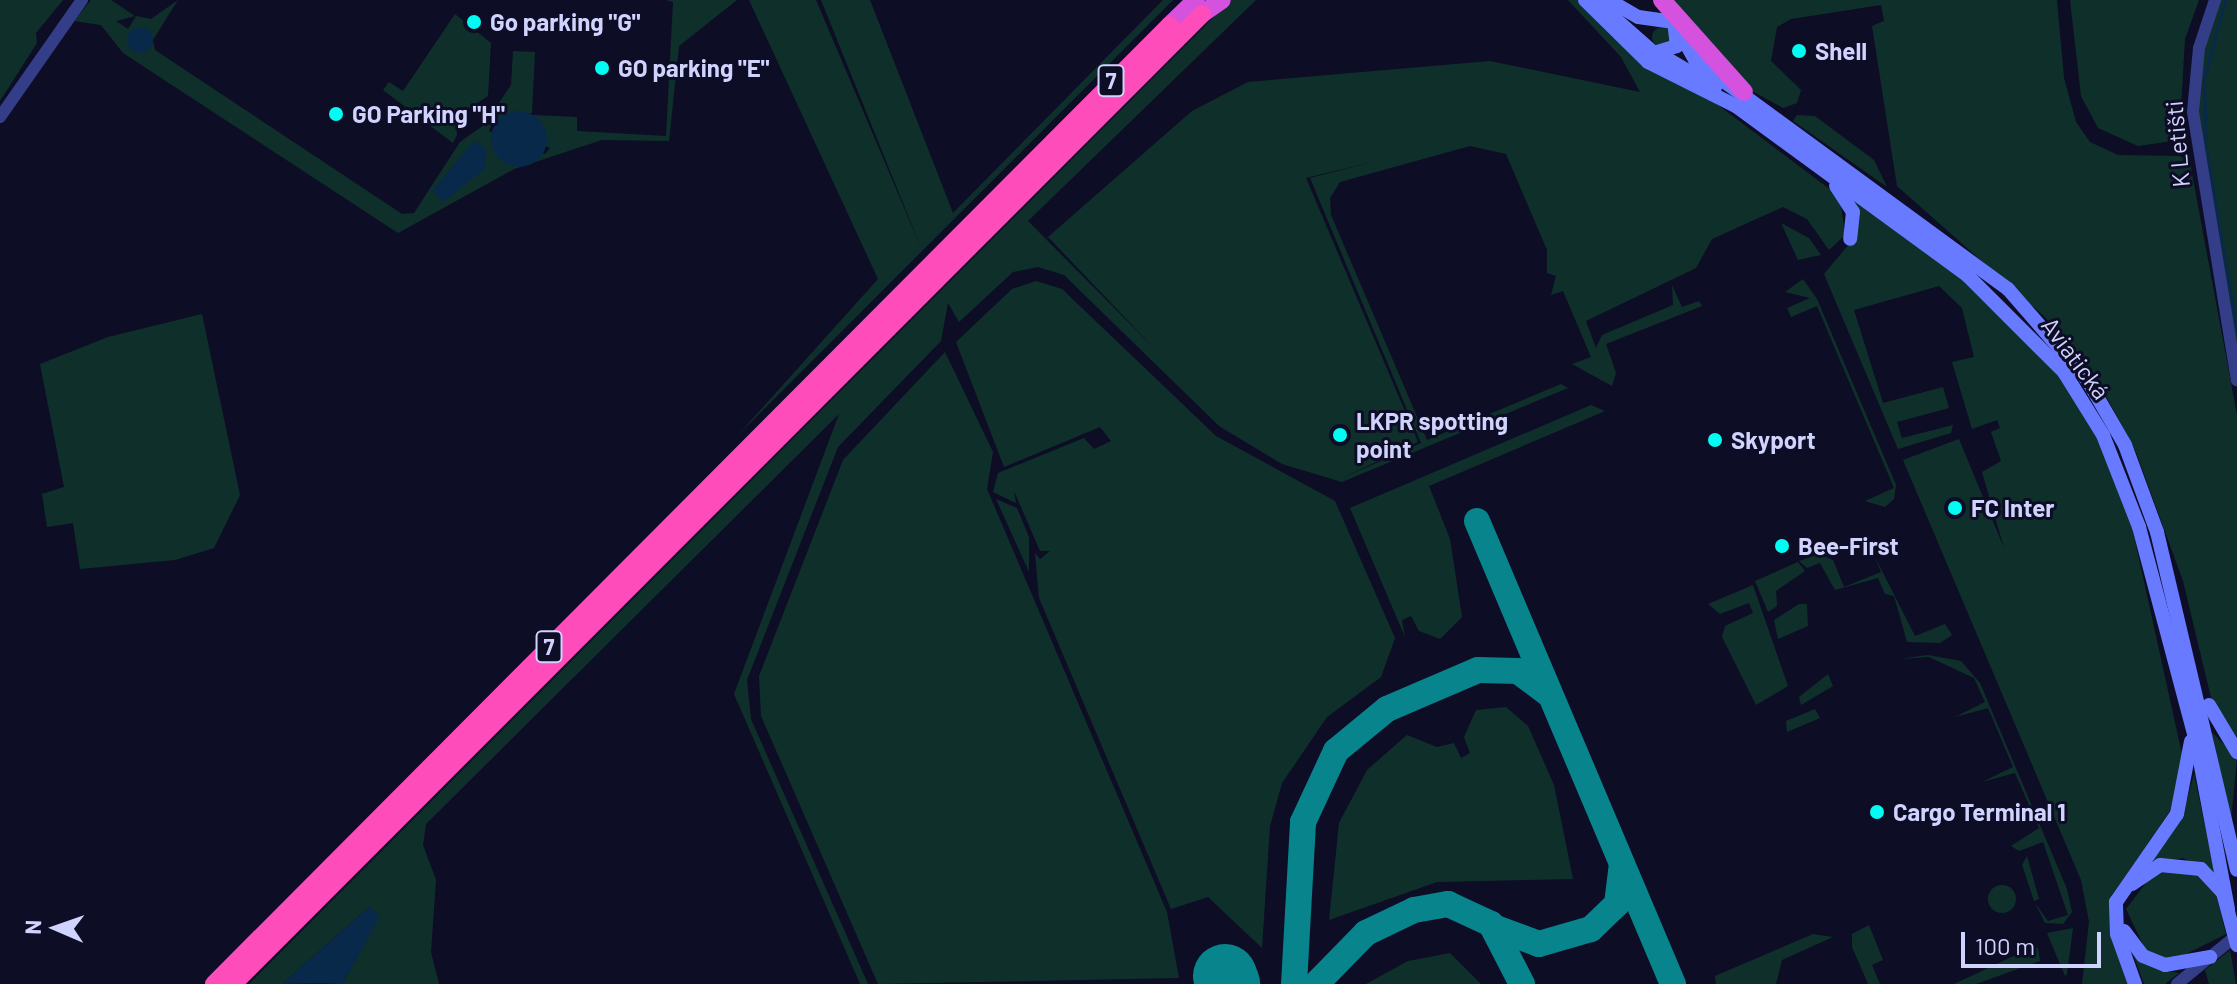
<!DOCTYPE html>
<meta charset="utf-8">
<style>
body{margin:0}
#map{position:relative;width:2237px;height:984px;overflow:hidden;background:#0e0d26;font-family:Barlow,sans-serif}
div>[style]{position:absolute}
.green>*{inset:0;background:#0f302a}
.round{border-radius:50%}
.water>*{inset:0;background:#082949}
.stream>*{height:3px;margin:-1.5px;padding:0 1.5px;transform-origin:1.5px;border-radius:1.5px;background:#082949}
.taxiway>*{height:26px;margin:-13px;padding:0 13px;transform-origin:13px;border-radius:13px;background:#07848c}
.runway>*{height:64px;margin:-32px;padding:0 32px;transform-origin:32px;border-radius:32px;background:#07848c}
.tertiary>*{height:12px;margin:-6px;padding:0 6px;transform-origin:6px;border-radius:6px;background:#343d88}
.secondary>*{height:14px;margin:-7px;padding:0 7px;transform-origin:7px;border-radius:7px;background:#687aff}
.trunk>*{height:18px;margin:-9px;padding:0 9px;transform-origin:9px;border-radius:9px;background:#d452dd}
.motorway>*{height:18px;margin:-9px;padding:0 9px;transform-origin:9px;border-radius:9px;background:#ff4cbb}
.dots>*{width:22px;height:22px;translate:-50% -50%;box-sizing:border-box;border:4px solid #0e0d26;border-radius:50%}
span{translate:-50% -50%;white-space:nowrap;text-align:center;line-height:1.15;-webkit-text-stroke:6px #0e0d26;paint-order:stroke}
.shield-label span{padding:2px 6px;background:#0e0d26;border:2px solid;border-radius:6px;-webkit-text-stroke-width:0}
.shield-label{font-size:22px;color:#d1d3ff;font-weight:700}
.poi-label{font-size:24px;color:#d1d3ff;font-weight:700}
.left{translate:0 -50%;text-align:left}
.street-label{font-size:24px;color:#d1d3ff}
.north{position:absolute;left:16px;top:888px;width:80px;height:80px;-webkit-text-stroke:6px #0e0d26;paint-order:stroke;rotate:272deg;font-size:22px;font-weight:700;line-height:32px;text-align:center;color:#d1d3ff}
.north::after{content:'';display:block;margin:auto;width:28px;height:36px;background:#d1d3ff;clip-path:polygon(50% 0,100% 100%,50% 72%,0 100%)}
.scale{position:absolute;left:1961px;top:932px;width:140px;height:36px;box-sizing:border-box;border:4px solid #d1d3ff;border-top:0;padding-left:10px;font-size:24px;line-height:28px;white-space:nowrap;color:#d1d3ff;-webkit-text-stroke:6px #0e0d26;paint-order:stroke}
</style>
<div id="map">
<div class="green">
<i style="clip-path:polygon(0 0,63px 0,36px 33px,37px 43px,0 101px)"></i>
<i style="clip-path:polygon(evenodd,91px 0,111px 0,135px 16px,116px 21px,128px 29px,136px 16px,151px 19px,178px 0,153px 40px,155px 50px,402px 214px,414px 213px,460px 142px,484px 125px,511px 85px,513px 51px,535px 52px,532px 113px,510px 114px,577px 117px,577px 131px,666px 136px,673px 2px,666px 0,737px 0,679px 46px,669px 141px,602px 140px,514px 169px,398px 233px,123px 53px,101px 25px,74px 21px,91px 0,493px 122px,550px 148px,545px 154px,489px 131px,493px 122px)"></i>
<i style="clip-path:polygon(749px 0,816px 0,922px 250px,821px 0,870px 0,953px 213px,1163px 0,1173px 0,738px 435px,878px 279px)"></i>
<i style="clip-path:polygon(evenodd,1231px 0,1256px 0,1028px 221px,1158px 352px,1048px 237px,1192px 111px,1248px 82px,1490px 61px,1640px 92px,1621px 57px,1568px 0,1579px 0,1840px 197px,1845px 235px,1829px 250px,1807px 219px,1783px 207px,1712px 239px,1696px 268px,1586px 321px,1596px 348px,1602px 335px,1673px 305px,1672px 285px,1682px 307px,1699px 301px,1702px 306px,1606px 344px,1616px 373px,1612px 386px,1572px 364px,1591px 357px,1563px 291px,1551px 295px,1556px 276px,1547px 273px,1547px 250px,1506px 154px,1470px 146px,1340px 182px,1330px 198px,1331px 215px,1427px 440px,1561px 384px,1568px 388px,1342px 482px,1282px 464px,1219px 426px,1064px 275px,1038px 267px,1013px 272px,959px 322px,948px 303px,941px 341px,838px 447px,747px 680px,751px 719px,868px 984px,860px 984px,734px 694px,839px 414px,426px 824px,423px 845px,436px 880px,431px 952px,439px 984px,319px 984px,343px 983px,379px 916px,369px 907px,282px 984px,249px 984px,1231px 0,1381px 160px,1310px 178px,1421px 443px,1338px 480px,1418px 442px,1306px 178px,1381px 160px)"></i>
<i style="clip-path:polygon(1669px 0,2057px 0,2064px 78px,2076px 122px,2090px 142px,2118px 155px,2180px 156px,2190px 163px,2237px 415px,2237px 745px,2214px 710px,2183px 581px,2136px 452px,2106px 396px,2045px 317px,1897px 186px,1872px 26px,1884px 21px,1881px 5px,1791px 19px,1777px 27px,1771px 61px,1801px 90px,1797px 103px,1783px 108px,1752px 91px)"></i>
<i style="clip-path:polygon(2070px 0,2199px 0,2185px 39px,2179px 140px,2138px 146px,2098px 128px,2081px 96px)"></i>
<i style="clip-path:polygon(2220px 0,2237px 0,2237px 363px,2198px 112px,2204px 49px)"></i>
<i style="clip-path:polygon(455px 14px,491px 43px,488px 96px,456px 117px,457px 135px,453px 143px,383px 90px,389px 82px,403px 91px)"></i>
<i class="round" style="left:1652px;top:27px;width:20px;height:20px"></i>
<i style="clip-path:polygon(1797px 115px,1815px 116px,1874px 160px,1887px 187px,1793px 121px)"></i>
<i style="clip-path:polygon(1852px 198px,1961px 278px,2058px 375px,2100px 441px,2130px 518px,2183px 759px,2176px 802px,2118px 887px,2131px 984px,2082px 984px,2089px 922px,2081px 880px,1903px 460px,1959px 439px,2004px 548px,1982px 472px,2001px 461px,1991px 432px,2000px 428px,1997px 420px,1972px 429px,1952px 362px,1974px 357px,1962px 308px,1939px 286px,1854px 310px,1883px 403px,1943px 387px,1949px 408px,1897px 422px,1902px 438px,1953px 425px,1951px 433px,1898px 449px,1824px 274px,1855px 237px)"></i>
<i style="clip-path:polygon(1781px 223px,1809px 238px,1821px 255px,1798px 260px)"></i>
<i style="clip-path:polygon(1803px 279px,1817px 299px,1896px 485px,1894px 499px,1885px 507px,1865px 501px,1894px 488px,1817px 306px,1791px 317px,1787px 308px,1810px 298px,1785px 292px)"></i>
<i style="clip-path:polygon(1036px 281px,1062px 289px,1216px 436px,1335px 501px,1395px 638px,1381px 677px,1327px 717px,1282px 783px,1270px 826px,1262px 948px,1208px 897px,1171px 909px,1039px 598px,1035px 553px,1040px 559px,1050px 551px,1040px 551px,1014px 491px,1016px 503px,993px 492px,998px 473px,1084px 438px,1094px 449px,1111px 441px,1100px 427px,1004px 467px,956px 342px,1012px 289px)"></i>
<i style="clip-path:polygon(202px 314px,240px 495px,214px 548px,175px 560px,80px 569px,73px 523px,47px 527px,42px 494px,64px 487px,40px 364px,108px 337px)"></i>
<i style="clip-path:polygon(945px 352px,993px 452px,987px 489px,1167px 912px,1179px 978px,878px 984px,761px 716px,759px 676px,843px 460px)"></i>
<i style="clip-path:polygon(1591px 405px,1605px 411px,1429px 486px,1450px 539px,1462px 617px,1440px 639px,1419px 631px,1411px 616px,1402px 620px,1405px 637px,1350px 508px)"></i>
<i style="clip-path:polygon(996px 499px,1017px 508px,1029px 537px,1029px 572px)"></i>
<i style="clip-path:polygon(1819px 554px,1833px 560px,1844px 587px,1881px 572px,1875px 557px,1915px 636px,1945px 624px,1952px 635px,1940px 643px,1907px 642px,1894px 596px,1885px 594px,1878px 578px,1835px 590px,1820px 563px,1807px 568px,1799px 561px)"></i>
<i style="clip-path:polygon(1798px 562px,1805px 571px,1776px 591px,1777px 606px,1768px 612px,1755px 581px)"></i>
<i style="clip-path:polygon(1753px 585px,1788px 686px,1756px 705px,1722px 637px,1725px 626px,1753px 613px,1749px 603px,1720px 614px,1708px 604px)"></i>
<i style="clip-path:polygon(1799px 604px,1807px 604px,1808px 626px,1778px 639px,1774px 620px)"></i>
<i style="clip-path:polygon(1928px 655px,1961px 661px,1980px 683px,2067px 889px,2072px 912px,2063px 924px,2045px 923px,2035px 903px,2048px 921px,2068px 915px,2043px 842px,2019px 851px,2011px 846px,2039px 828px,2015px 773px,1982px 782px,2013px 767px,1988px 708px,1955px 717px,1985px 702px,1974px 678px,1929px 657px,1899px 659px)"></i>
<i style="clip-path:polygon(1828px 674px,1833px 686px,1801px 705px,1799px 697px)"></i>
<i style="clip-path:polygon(1506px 707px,1528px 726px,1554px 785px,1573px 879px,1437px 882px,1329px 920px,1339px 823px,1367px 770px,1407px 735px,1437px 747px,1454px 743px,1461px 758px,1470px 753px,1464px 737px,1476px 710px)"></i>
<i style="clip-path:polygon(1815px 709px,1820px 718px,1787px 732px,1786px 721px)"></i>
<i style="clip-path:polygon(2212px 732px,2237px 758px,2231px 821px)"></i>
<i style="clip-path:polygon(2194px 774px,2215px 874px,2183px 858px,2148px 865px,2184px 810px)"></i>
<i style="clip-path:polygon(2027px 856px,2039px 899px,2034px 901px,2022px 865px)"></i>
<i style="clip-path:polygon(2155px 871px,2197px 873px,2216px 895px,2226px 934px,2172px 961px,2146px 951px,2126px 909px)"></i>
<i class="round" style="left:1988px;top:885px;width:28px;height:28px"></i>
<i style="clip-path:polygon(1869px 925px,1883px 960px,1872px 965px,1880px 984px,1868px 984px,1852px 947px,1852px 934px)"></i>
<i style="clip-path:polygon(2073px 928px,2067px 974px,2065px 976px,2047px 933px)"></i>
<i style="clip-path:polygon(1813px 934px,1833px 937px,1782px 960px,1776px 984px,1716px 984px,1715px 976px)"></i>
<i style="clip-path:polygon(2033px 947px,2038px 948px,2040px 961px,1976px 984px,1954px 984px)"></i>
<i style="clip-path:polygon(2230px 950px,2236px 984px,2209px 984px,2205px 970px)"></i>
<i style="clip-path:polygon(1450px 953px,1481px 984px,1366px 984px,1408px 961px)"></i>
<i style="clip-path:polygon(2133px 954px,2167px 971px,2179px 973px,2165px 984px,2144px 984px)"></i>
</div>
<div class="water">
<i class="round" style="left:127px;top:27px;width:26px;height:26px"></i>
<i class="round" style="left:491px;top:111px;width:56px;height:56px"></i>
<i style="clip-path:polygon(474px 141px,486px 148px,485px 168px,444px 202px,432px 191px)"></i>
<i style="clip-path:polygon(369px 907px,380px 916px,343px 983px,282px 984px)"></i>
</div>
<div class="stream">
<i style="left:2206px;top:148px;width:69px;rotate:-91.7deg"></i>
<i style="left:2204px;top:79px;width:82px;rotate:-75.1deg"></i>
<i style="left:2207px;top:154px;width:181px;rotate:80.4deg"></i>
</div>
<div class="taxiway">
<i style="left:1477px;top:521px;width:503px;rotate:67.06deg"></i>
<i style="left:1493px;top:927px;width:49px;rotate:20.3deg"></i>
<i style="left:1539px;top:944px;width:54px;rotate:-16.1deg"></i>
<i style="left:1591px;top:929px;width:36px;rotate:-44deg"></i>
<i style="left:1617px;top:904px;width:38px;rotate:-83deg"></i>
<i style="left:1294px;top:984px;width:162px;rotate:-86.8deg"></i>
<i style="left:1303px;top:822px;width:78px;rotate:-65.1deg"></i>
<i style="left:1336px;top:751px;width:66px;rotate:-39.5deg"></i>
<i style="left:1387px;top:709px;width:99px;rotate:-23.2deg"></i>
<i style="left:1478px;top:670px;width:40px;rotate:1.4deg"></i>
<i style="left:1518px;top:671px;width:39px;rotate:37deg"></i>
<i style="left:1316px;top:984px;width:71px;rotate:-45.6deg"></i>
<i style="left:1366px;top:933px;width:53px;rotate:-25.6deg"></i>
<i style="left:1414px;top:910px;width:35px;rotate:-10deg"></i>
<i style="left:1448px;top:904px;width:47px;rotate:24.9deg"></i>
<i style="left:1491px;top:924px;width:68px;rotate:62.7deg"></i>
</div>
<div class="runway">
<i style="left:1225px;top:976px;width:9px;rotate:69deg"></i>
</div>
<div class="tertiary">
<i style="left:2215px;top:0;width:51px;rotate:108.4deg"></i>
<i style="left:2199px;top:48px;width:64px;rotate:95.4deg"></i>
<i style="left:2193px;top:112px;width:272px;rotate:80.7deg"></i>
<i style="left:0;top:117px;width:143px;rotate:-55deg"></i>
<i style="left:2177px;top:984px;width:77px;rotate:-39.2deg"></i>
</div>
<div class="secondary">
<i style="left:1585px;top:0;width:88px;rotate:44.5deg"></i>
<i style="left:1648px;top:62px;width:98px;rotate:26.6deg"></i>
<i style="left:1736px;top:106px;width:288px;rotate:36.2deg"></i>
<i style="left:1968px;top:276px;width:136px;rotate:45deg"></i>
<i style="left:2064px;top:372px;width:74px;rotate:58.2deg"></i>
<i style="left:2103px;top:435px;width:99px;rotate:68.6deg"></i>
<i style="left:2139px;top:527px;width:226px;rotate:75.1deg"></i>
<i style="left:2197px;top:745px;width:167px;rotate:79.3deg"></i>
<i style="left:1595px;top:1px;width:79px;rotate:41.4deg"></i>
<i style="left:1654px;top:53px;width:24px;rotate:-17deg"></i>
<i style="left:1677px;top:46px;width:24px;rotate:-97deg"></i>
<i style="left:1674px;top:22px;width:36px;rotate:-172deg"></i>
<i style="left:1638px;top:17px;width:34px;rotate:-150deg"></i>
<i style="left:1679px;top:31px;width:33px;rotate:61deg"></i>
<i style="left:1695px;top:60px;width:388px;rotate:36.2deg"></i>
<i style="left:2008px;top:289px;width:122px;rotate:49deg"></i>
<i style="left:2088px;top:381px;width:74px;rotate:60deg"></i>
<i style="left:2125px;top:445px;width:93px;rotate:69.8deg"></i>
<i style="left:2157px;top:532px;width:347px;rotate:76.7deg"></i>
<i style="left:1661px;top:55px;width:63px;rotate:30.7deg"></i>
<i style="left:1836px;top:186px;width:31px;rotate:57deg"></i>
<i style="left:1853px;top:212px;width:27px;rotate:96deg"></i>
<i style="left:2209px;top:705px;width:55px;rotate:59.2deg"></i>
<i style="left:2132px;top:884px;width:34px;rotate:-34deg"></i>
<i style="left:2160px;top:865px;width:41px;rotate:5.6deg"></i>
<i style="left:2201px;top:869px;width:33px;rotate:47deg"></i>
<i style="left:2223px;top:893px;width:54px;rotate:74.9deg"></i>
<i style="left:2124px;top:931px;width:31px;rotate:53deg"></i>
<i style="left:2143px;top:956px;width:24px;rotate:22deg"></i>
<i style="left:2165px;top:965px;width:46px;rotate:-10.1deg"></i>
<i style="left:2135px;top:984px;width:53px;rotate:-109.8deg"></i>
<i style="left:2117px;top:934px;width:32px;rotate:-92deg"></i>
<i style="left:2116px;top:902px;width:107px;rotate:-55.3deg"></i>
<i style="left:2177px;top:814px;width:74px;rotate:-79.1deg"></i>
</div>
<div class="trunk">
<i style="left:1662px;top:0;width:123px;rotate:48.3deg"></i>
<i style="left:1202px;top:14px;width:24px;rotate:-35deg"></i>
<i style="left:1170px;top:25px;width:36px;rotate:-44deg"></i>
</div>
<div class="motorway">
<i style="left:214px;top:984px;width:1354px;rotate:-45.09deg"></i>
<i style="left:233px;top:984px;width:1371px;rotate:-45.03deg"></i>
</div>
<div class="dots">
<i style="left:474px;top:22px;background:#00fcf2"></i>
<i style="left:1799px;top:51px;background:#00fcf2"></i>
<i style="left:602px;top:68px;background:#00fcf2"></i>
<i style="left:336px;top:114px;background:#00fcf2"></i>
<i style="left:1340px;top:435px;background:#00fcf2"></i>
<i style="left:1715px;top:440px;background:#00fcf2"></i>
<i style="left:1955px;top:508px;background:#00fcf2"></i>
<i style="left:1782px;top:546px;background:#00fcf2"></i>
<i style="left:1877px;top:812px;background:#00fcf2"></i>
</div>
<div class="shield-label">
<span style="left:1111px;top:81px">7</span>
<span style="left:549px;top:647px">7</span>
</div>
<div class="poi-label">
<span class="left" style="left:490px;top:22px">Go parking "G"</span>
<span class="left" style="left:1815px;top:51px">Shell</span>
<span class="left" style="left:618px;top:68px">GO parking "E"</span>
<span class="left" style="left:352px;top:114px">GO Parking "H"</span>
<span class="left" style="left:1356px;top:435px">LKPR spotting<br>point</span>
<span class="left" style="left:1731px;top:440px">Skyport</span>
<span class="left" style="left:1971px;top:508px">FC Inter</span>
<span class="left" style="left:1798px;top:546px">Bee-First</span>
<span class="left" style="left:1893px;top:812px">Cargo Terminal 1</span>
</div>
<div class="street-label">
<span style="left:2177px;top:144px;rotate:-95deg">K Letišti</span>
<span style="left:2076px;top:358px;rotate:53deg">Aviatická</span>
</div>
<div class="north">N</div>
<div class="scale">100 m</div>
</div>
